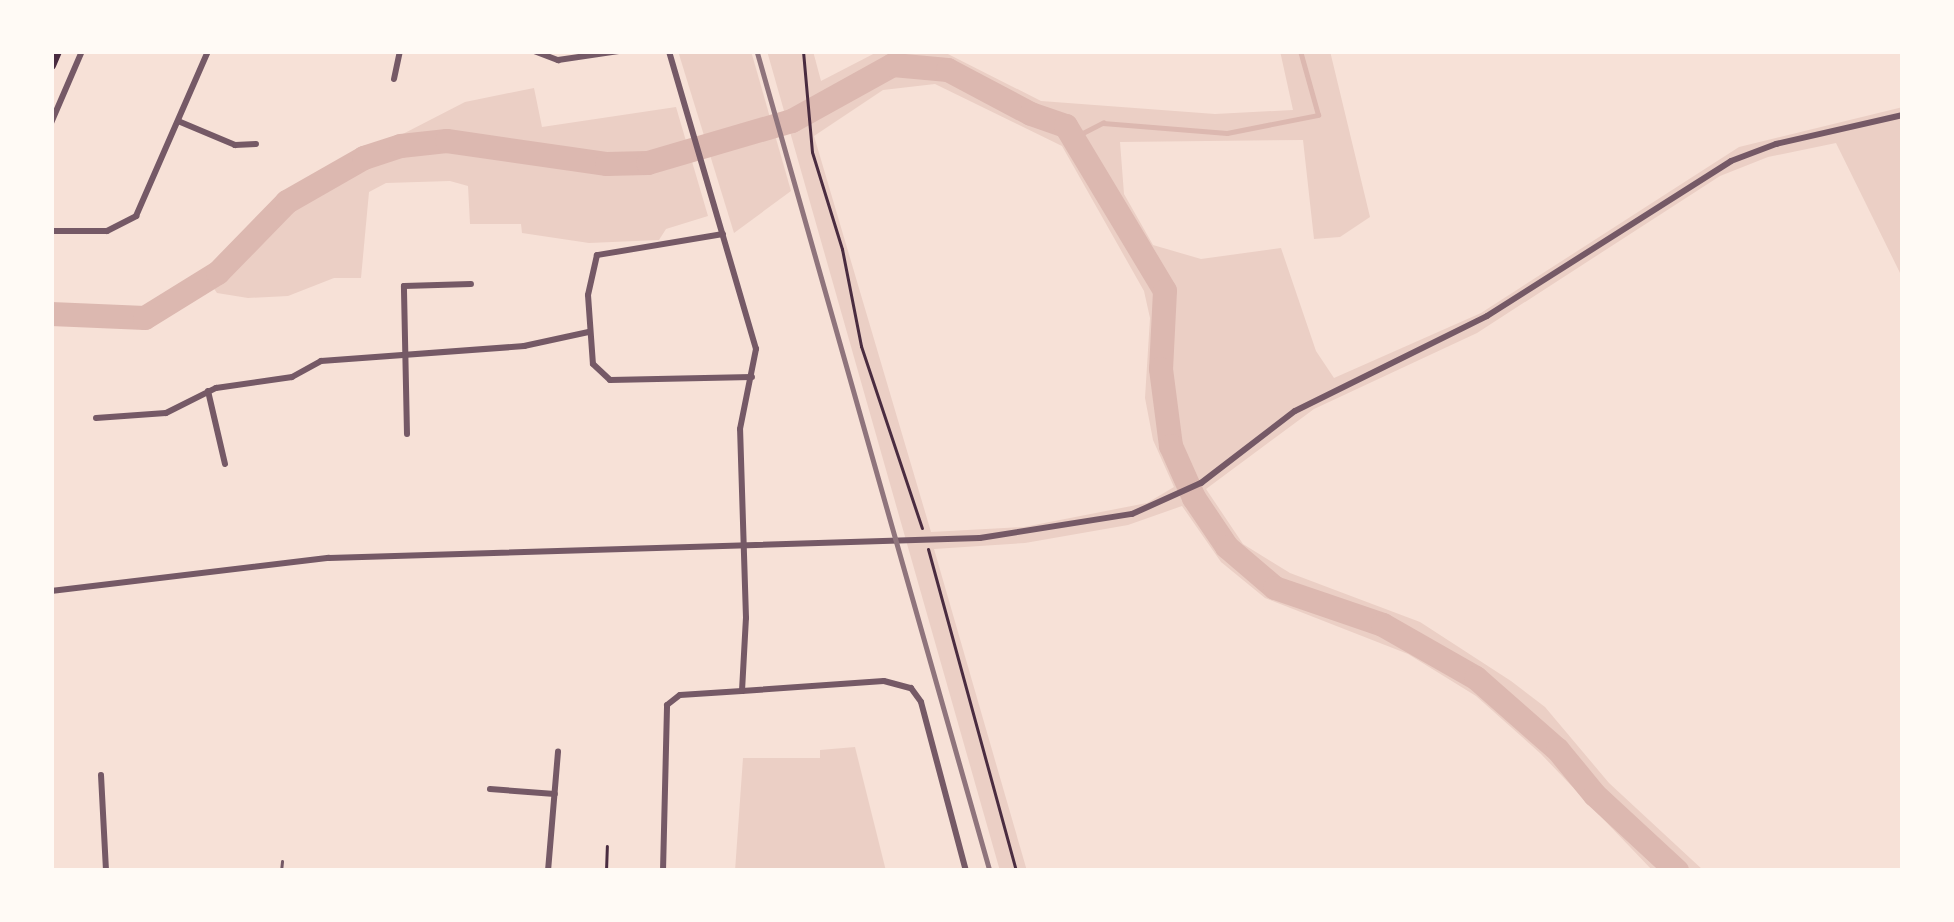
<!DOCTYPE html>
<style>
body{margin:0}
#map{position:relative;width:1954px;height:922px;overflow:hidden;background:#f7e1d7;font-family:"Open Sans",sans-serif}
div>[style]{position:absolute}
.green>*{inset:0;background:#ebcfc5}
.stream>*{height:4.5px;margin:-2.25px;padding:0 2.25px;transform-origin:2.25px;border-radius:2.25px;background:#dcb8b0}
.river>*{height:24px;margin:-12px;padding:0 12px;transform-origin:12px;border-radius:12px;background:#dcb8b0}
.path>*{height:3px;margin:-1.5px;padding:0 1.5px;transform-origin:1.5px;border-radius:1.5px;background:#4a2c40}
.service>*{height:3px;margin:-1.5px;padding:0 1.5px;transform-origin:1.5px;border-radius:1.5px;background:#755966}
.minor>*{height:6px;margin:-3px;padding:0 3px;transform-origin:3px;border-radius:3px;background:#755966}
.primary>*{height:9px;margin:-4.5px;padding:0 4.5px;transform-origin:4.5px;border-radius:4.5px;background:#4a2c40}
.rail>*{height:4.5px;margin:-2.25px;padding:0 2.25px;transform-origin:2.25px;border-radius:2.25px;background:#8f747c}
span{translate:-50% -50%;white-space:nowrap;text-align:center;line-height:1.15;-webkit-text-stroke:12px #fffaf5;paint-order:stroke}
.frame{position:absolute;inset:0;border:54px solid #fffaf5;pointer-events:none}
</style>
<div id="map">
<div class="green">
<i style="clip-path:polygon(678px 51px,751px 51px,791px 191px,734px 233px)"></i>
<i style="clip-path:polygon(evenodd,767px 51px,813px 51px,821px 81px,879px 51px,942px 51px,1041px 101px,1215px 114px,1293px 110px,1280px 51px,1330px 51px,1370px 217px,1340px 237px,1314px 239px,1303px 140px,1120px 142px,1124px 194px,1153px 245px,1201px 259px,1281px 248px,1316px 351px,1334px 378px,1481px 313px,1739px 147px,1903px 107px,1903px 279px,1836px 143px,1768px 157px,1720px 176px,1477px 333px,1314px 409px,1206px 489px,1243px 544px,1290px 573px,1420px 622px,1511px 681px,1545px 707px,1609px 783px,1704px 871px,1653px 871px,1541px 754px,1476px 696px,1408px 654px,1265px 598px,1221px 562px,1182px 506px,1128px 525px,1025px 543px,934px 549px,1027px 871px,1000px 871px,767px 51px,935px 84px,1062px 146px,1144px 291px,1150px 318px,1145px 398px,1153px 440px,1174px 487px,1147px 503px,1024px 527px,931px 532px,814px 136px,883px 90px,935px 84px)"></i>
<i style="clip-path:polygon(534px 88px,542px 127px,676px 107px,708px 216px,666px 229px,659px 240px,589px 243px,522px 233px,521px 224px,470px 224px,468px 186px,450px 181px,386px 183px,369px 192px,361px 278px,334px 278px,288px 296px,248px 298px,217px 293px,203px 273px,294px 190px,465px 102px)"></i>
<i style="clip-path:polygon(855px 747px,886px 871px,735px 871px,743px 758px,820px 758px,820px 750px)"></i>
</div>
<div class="stream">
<i style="left:1073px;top:138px;width:34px;rotate:-27deg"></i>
<i style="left:1103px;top:123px;width:124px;rotate:4.6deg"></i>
<i style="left:1227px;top:133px;width:93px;rotate:-11.2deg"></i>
<i style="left:1318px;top:115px;width:66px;rotate:-105.7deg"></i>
</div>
<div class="river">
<i style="left:51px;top:314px;width:94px;rotate:2.4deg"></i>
<i style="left:145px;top:318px;width:86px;rotate:-31.7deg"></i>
<i style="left:218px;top:273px;width:99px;rotate:-45.8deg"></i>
<i style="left:287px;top:202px;width:89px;rotate:-29.7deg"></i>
<i style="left:364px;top:158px;width:39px;rotate:-18deg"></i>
<i style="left:401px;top:146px;width:46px;rotate:-6.2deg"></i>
<i style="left:447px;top:141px;width:162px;rotate:8.2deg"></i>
<i style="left:607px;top:164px;width:41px;rotate:-1.4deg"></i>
<i style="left:648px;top:163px;width:150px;rotate:-16.3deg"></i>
<i style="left:792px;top:121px;width:115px;rotate:-29deg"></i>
<i style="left:893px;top:65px;width:55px;rotate:5.2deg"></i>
<i style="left:948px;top:70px;width:94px;rotate:27.9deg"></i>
<i style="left:1031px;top:114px;width:37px;rotate:19deg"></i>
<i style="left:1066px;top:126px;width:192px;rotate:59deg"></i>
<i style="left:1165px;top:291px;width:78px;rotate:92.9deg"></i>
<i style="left:1161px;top:369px;width:78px;rotate:82.6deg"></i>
<i style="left:1171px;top:446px;width:57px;rotate:66.1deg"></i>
<i style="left:1194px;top:498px;width:59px;rotate:56deg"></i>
<i style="left:1227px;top:547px;width:63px;rotate:40.5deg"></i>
<i style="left:1275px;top:588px;width:114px;rotate:18.9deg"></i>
<i style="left:1383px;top:625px;width:107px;rotate:29.7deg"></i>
<i style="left:1476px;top:678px;width:109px;rotate:41.3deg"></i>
<i style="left:1558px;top:750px;width:58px;rotate:50.6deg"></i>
<i style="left:1595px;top:795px;width:112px;rotate:42.8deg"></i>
</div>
<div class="path">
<i style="left:803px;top:51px;width:101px;rotate:84.9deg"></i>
<i style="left:812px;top:152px;width:102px;rotate:72.8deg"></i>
<i style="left:842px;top:249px;width:99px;rotate:78.9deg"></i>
<i style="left:861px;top:346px;width:192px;rotate:71.5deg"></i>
<i style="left:928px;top:549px;width:334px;rotate:74.7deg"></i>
<i style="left:606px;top:871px;width:25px;rotate:-88deg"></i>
</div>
<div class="service">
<i style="left:281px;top:871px;width:10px;rotate:-84deg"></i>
</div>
<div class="minor">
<i style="left:534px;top:51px;width:26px;rotate:21deg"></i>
<i style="left:558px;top:60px;width:63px;rotate:-8.3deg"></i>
<i style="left:394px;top:79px;width:29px;rotate:-78deg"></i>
<i style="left:178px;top:121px;width:62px;rotate:22.8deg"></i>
<i style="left:235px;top:145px;width:21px;rotate:-3deg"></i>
<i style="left:51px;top:123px;width:78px;rotate:-66.7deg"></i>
<i style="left:51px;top:231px;width:56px"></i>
<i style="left:107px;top:231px;width:33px;rotate:-27deg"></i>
<i style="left:136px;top:216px;width:180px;rotate:-66.4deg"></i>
<i style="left:723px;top:234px;width:128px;rotate:170.5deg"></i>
<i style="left:597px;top:255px;width:41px;rotate:102.7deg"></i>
<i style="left:588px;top:295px;width:69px;rotate:85.9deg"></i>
<i style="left:593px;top:364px;width:23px;rotate:43deg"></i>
<i style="left:610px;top:380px;width:142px;rotate:-1.2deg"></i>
<i style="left:208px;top:391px;width:75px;rotate:76.9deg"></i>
<i style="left:96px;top:418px;width:70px;rotate:-4.1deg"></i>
<i style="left:166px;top:413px;width:56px;rotate:-26.6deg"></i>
<i style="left:216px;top:388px;width:77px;rotate:-8.2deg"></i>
<i style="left:292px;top:377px;width:33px;rotate:-29deg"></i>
<i style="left:321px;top:361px;width:204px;rotate:-4.2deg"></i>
<i style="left:524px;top:346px;width:66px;rotate:-12.2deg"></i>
<i style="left:407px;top:434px;width:148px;rotate:-91.2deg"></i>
<i style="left:404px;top:286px;width:67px;rotate:-1.7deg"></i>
<i style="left:51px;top:591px;width:280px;rotate:-6.8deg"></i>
<i style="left:329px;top:558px;width:651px;rotate:-1.76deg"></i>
<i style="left:980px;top:538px;width:154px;rotate:-9deg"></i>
<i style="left:1132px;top:514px;width:76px;rotate:-24.2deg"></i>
<i style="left:1201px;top:483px;width:118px;rotate:-37.5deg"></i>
<i style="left:1295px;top:411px;width:214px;rotate:-26.3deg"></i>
<i style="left:1487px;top:316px;width:289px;rotate:-32.4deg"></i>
<i style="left:1731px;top:161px;width:48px;rotate:-20.7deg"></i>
<i style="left:1776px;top:144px;width:130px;rotate:-12.9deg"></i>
<i style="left:742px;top:691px;width:142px;rotate:-4deg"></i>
<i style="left:884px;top:681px;width:28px;rotate:15deg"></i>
<i style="left:911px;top:688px;width:17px;rotate:54deg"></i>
<i style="left:921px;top:702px;width:175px;rotate:75.1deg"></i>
<i style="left:101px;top:775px;width:96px;rotate:87deg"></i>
<i style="left:490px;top:789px;width:65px;rotate:4.4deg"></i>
<i style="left:548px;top:871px;width:120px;rotate:-85.2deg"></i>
<i style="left:663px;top:871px;width:166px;rotate:-88.6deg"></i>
<i style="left:667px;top:705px;width:16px;rotate:-38deg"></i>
<i style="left:680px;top:695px;width:62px;rotate:-3.7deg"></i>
<i style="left:742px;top:691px;width:73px;rotate:-86.9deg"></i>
<i style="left:746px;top:618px;width:189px;rotate:-91.8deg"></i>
<i style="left:740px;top:429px;width:82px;rotate:-78.7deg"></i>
<i style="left:756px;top:349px;width:310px;rotate:-106.3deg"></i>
</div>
<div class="primary">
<i style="left:51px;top:65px;width:15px;rotate:-67deg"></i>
</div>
<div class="rail">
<i style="left:757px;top:51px;width:852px;rotate:74.14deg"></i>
</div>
<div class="frame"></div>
</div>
